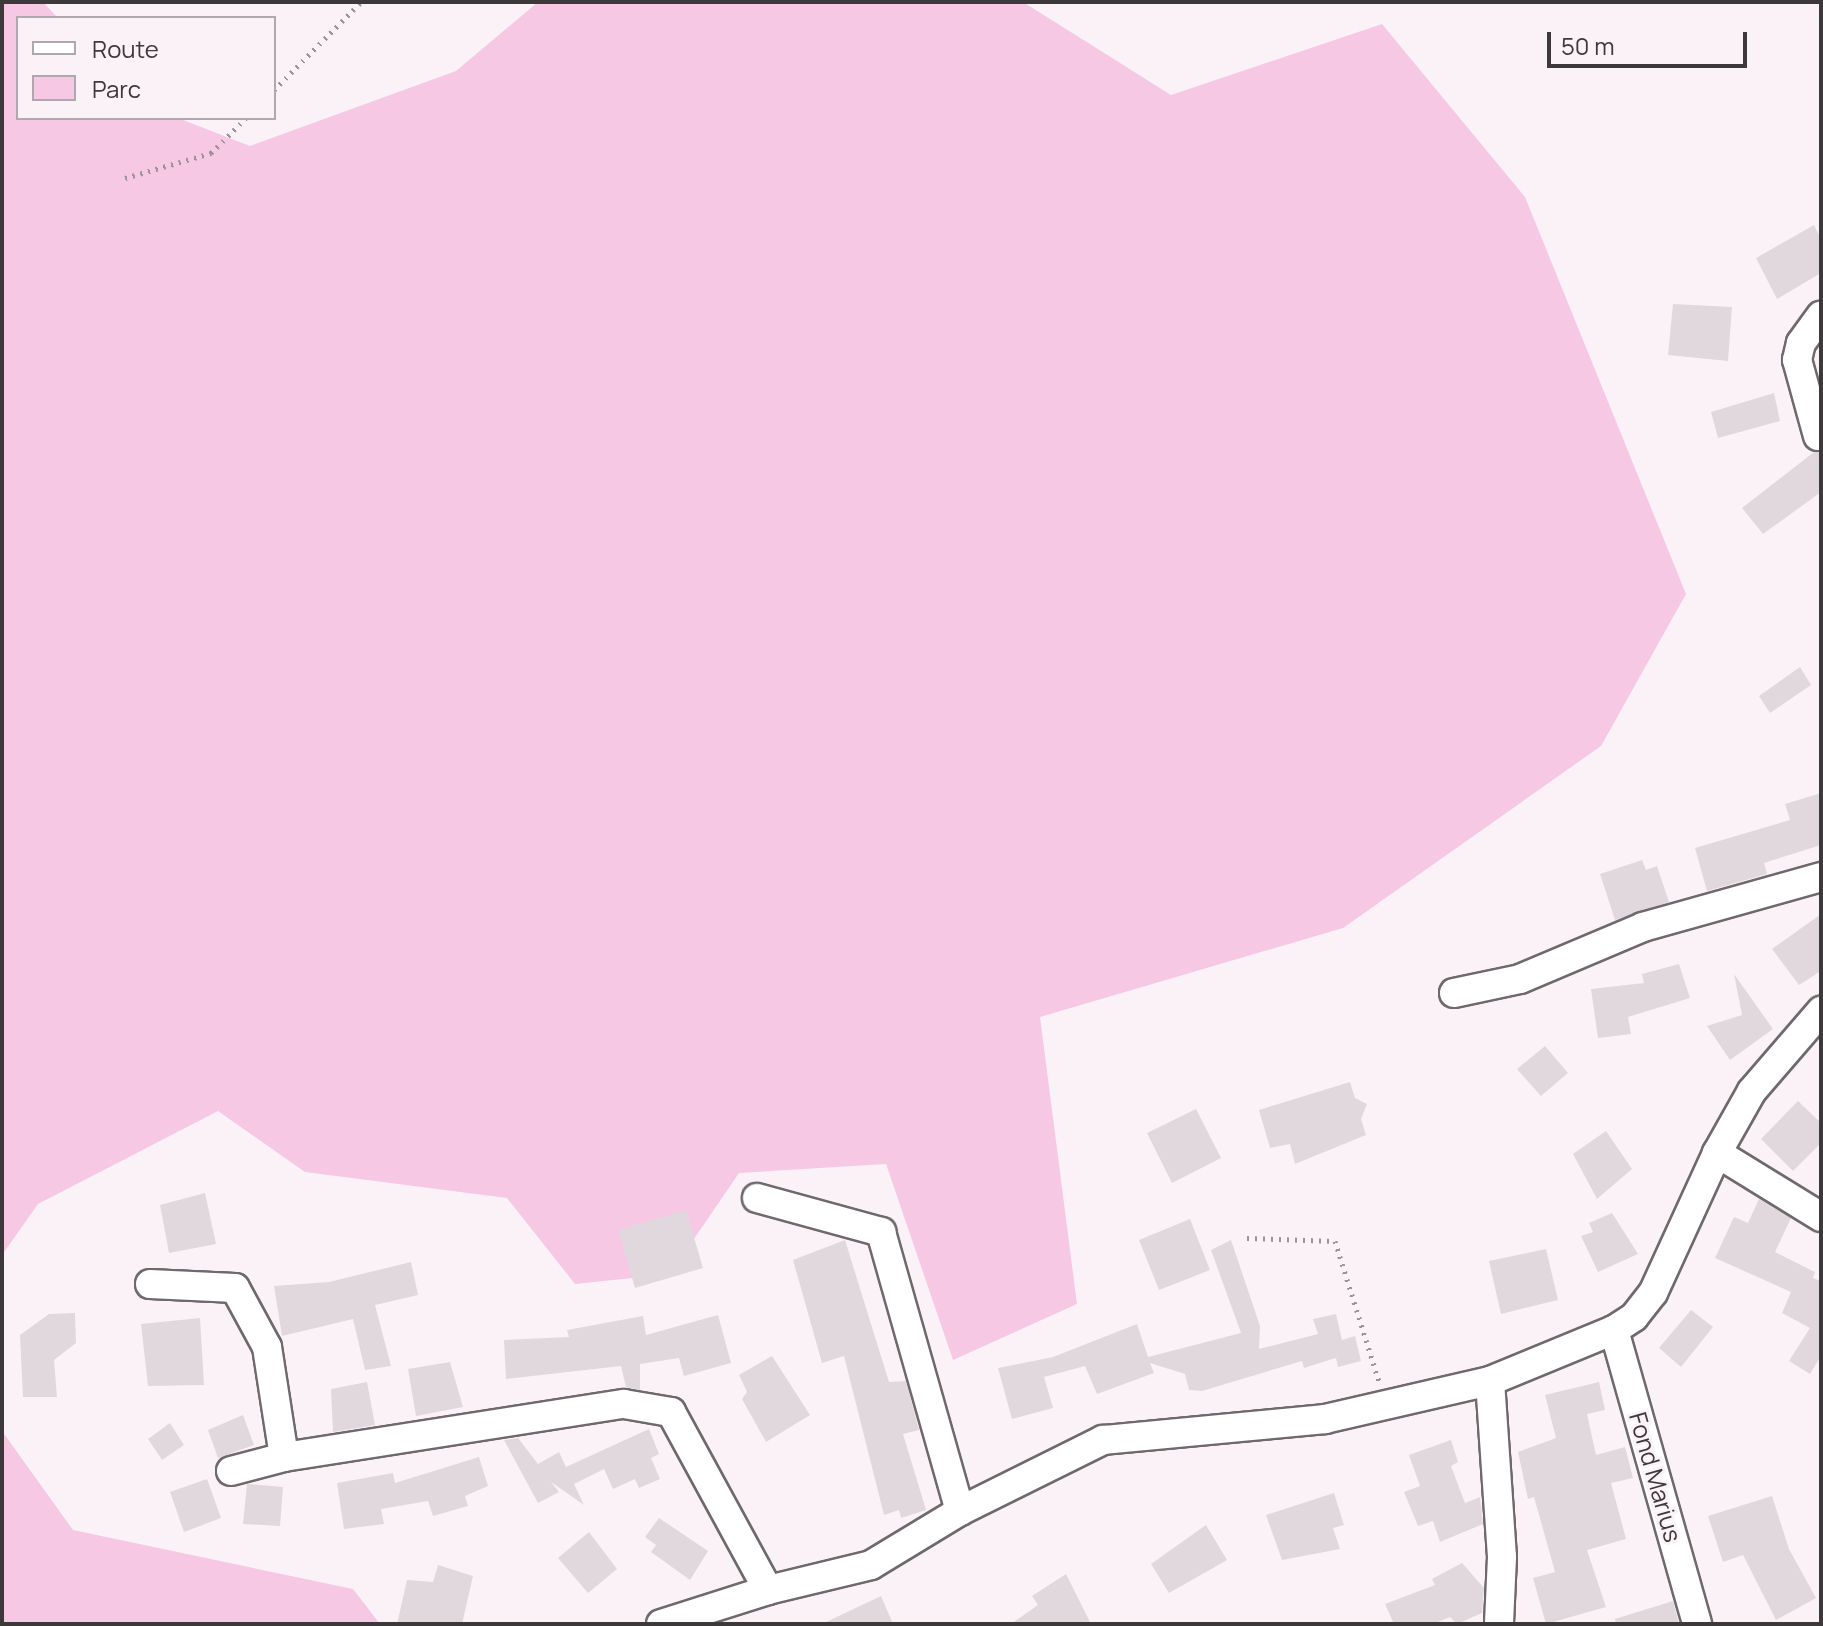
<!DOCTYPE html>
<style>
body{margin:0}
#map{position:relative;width:1823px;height:1626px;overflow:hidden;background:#fbf2f7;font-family:Manrope,sans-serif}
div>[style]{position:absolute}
.green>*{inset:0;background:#f6c8e4}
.building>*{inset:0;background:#e1d8dd}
.path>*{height:5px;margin-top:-2.5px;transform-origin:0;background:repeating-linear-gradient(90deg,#9a9497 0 2px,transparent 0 8px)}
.roads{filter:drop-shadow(2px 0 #6f686c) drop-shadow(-2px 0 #6f686c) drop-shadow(0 2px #6f686c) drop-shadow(0 -2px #6f686c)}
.minor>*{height:28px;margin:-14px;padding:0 14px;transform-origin:14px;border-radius:14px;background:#fff}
span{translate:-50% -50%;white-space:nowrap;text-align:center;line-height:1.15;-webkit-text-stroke:6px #fbf2f7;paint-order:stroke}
.street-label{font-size:24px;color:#3d393b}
.frame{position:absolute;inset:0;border:4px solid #3d393b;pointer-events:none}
.legend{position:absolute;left:16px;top:16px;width:260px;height:104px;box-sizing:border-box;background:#fbf2f7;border:2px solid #afa8ac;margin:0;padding:10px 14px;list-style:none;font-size:24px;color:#3d393b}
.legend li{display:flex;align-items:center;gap:16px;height:40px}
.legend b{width:40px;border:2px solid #afa8ac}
.scale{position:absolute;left:1547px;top:32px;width:200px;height:36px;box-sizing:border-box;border:4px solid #3d393b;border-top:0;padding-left:10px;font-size:24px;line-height:28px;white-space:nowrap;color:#3d393b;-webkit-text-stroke:6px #fbf2f7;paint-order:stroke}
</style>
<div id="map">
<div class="green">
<i style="clip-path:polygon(2px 2px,43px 2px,58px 18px,18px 18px,18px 118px,178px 118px,250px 146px,456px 71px,538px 2px,1023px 2px,1171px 95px,1382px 24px,1525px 197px,1686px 594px,1601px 746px,1343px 928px,1040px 1017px,1077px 1304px,953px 1360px,886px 1164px,739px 1173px,670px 1274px,575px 1284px,507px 1198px,305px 1172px,218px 1111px,38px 1204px,2px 1255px)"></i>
<i style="clip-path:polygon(2px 1431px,73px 1530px,353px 1589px,380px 1624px,2px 1624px)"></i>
</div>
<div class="building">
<i style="clip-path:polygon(1814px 225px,1821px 239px,1821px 273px,1777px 299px,1756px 258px)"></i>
<i style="clip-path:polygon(1673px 304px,1732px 307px,1728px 361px,1668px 355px)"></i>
<i style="clip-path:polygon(1774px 393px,1780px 421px,1718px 438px,1711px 412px)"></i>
<i style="clip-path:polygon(1814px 452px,1821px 452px,1821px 492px,1763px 534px,1742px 508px)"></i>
<i style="clip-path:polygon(1800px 667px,1811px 685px,1770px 713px,1759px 696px)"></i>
<i style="clip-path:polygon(1821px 793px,1821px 845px,1764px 863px,1767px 874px,1707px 891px,1695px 848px,1790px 820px,1785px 804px)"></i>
<i style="clip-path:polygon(1642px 860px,1646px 870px,1657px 866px,1669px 902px,1615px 920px,1600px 874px)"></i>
<i style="clip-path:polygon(1821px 914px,1821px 971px,1799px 985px,1772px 949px)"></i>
<i style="clip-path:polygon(1679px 964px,1690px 998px,1628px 1017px,1631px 1034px,1598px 1038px,1591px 989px,1644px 983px,1642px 974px)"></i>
<i style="clip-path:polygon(1734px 974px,1773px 1029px,1730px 1060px,1707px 1026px,1742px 1015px)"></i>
<i style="clip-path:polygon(1545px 1046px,1568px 1073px,1541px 1096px,1517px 1069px)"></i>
<i style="clip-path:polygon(1350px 1082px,1355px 1098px,1367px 1104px,1361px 1119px,1366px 1135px,1295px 1164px,1290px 1144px,1270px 1148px,1259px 1110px)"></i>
<i style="clip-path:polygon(1798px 1101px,1821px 1123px,1821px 1143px,1793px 1171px,1761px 1139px)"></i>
<i style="clip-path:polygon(1196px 1109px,1221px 1158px,1172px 1183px,1147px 1133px)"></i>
<i style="clip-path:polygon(1606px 1131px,1632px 1169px,1597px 1199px,1573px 1154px)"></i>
<i style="clip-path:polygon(205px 1193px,216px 1244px,169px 1253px,160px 1205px)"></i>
<i style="clip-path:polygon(1759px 1199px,1791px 1218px,1775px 1252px,1815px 1272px,1813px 1278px,1821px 1281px,1821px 1356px,1810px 1374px,1789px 1361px,1810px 1328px,1782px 1313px,1791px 1292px,1715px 1258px,1734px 1217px,1748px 1223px)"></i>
<i style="clip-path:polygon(686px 1210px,703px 1268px,635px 1288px,618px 1230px)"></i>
<i style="clip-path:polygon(1612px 1213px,1638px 1254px,1598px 1272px,1581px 1236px,1593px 1232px,1589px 1223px)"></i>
<i style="clip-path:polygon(1190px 1219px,1210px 1270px,1159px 1290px,1139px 1240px)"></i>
<i style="clip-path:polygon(845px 1240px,889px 1382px,906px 1381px,919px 1430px,903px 1434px,926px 1510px,901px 1518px,899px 1510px,884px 1515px,844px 1356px,822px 1363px,793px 1260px)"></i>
<i style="clip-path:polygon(1231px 1240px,1260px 1326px,1259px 1349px,1318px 1334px,1313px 1319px,1336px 1314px,1342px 1340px,1355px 1336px,1361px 1361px,1338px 1367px,1336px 1358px,1304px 1368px,1302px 1361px,1202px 1391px,1189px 1390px,1185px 1374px,1150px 1363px,1154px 1373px,1097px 1394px,1085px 1366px,1044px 1377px,1053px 1408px,1012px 1419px,998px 1368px,1053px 1357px,1137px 1324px,1148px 1357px,1241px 1333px,1211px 1250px)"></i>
<i style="clip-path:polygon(1546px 1249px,1558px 1300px,1501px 1314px,1489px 1261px)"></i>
<i style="clip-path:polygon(411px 1262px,418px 1295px,375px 1305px,391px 1366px,365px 1370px,353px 1319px,282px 1336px,274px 1286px,329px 1282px)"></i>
<i style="clip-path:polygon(1691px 1310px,1713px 1327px,1681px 1367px,1659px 1348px)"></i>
<i style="clip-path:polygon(75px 1313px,76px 1343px,54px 1360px,57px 1397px,23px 1397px,20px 1335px,49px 1314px)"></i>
<i style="clip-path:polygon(718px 1315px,731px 1363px,684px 1376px,679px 1358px,640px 1364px,640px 1390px,626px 1387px,621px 1366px,506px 1379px,504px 1340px,569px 1337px,567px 1330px,643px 1316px,646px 1335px)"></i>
<i style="clip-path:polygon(200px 1318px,204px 1385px,148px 1386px,141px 1324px)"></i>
<i style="clip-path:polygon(772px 1356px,810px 1415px,766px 1442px,742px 1399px,747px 1392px,739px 1375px)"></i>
<i style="clip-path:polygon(450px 1362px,463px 1407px,416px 1416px,408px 1369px)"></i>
<i style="clip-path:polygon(367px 1382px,375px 1425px,333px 1432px,331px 1389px)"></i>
<i style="clip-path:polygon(1599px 1382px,1605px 1410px,1587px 1414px,1596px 1455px,1625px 1447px,1633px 1478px,1611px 1483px,1626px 1539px,1587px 1550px,1606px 1607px,1546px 1624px,1533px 1578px,1555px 1572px,1534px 1497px,1528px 1499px,1518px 1452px,1556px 1438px,1545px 1395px)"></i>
<i style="clip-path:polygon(243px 1415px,254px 1445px,218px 1458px,208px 1430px)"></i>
<i style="clip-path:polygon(170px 1423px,184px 1445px,162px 1460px,148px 1439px)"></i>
<i style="clip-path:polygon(649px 1429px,659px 1454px,651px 1458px,660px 1479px,639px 1488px,635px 1479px,613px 1489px,604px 1469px,574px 1484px,584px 1505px,551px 1482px,559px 1492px,538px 1503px,504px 1440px,518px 1438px,538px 1464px,559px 1452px,566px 1467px)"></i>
<i style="clip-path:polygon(1451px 1440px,1458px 1462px,1451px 1466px,1465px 1503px,1480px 1497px,1483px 1524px,1440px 1542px,1433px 1521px,1418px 1526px,1404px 1492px,1420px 1486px,1409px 1455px)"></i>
<i style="clip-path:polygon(479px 1457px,488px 1486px,465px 1496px,468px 1506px,433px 1516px,428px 1501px,381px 1509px,384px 1524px,344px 1529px,337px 1483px,393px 1473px,395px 1483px)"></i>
<i style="clip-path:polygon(207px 1479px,221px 1518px,184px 1532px,170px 1492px)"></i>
<i style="clip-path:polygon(247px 1484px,283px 1487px,280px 1526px,243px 1524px)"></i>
<i style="clip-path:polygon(1334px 1493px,1344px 1525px,1333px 1528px,1340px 1549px,1282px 1560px,1266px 1515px)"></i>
<i style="clip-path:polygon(1772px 1496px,1789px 1549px,1816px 1598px,1776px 1620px,1743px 1555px,1723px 1562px,1708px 1516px)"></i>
<i style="clip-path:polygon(659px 1518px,708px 1551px,690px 1580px,651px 1552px,656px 1545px,645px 1537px)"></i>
<i style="clip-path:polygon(1206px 1525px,1227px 1560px,1169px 1593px,1151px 1564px)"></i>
<i style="clip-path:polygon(589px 1532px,617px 1569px,588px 1593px,558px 1558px)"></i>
<i style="clip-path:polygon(1462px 1563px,1484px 1588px,1482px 1613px,1457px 1624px,1450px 1617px,1433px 1624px,1394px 1624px,1385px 1604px,1435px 1585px,1432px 1579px)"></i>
<i style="clip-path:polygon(438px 1565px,473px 1576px,462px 1624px,397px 1624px,407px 1580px,433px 1582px)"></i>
<i style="clip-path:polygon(1066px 1574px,1091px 1624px,1011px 1624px,1038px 1605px,1032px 1596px)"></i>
<i style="clip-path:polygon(881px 1596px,893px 1624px,822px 1624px,864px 1604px)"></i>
<i style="clip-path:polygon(1673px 1601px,1679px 1624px,1616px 1624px,1615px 1619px)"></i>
</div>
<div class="path">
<i style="left:274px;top:90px;width:124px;rotate:-45.3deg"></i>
<i style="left:125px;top:178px;width:90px;rotate:-16.2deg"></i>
<i style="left:211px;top:153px;width:49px;rotate:-45deg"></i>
<i style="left:1247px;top:1238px;width:88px;rotate:2deg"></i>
<i style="left:1335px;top:1241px;width:147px;rotate:72.6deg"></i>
</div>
<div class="roads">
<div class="minor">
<i style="left:1818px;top:436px;width:79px;rotate:-105.4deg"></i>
<i style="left:1797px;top:360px;width:17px;rotate:-77deg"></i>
<i style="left:1801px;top:343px;width:34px;rotate:-54deg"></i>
<i style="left:1454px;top:993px;width:67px;rotate:-12deg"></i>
<i style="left:1520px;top:979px;width:134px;rotate:-22.9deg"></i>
<i style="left:1643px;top:927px;width:185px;rotate:-15.7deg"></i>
<i style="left:1717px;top:1153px;width:122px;rotate:31.6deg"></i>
<i style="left:757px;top:1198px;width:129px;rotate:15.3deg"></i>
<i style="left:881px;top:1232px;width:290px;rotate:74.2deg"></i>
<i style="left:150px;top:1284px;width:85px;rotate:2.7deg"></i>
<i style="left:235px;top:1288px;width:67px;rotate:61.5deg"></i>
<i style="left:267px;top:1347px;width:111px;rotate:81.2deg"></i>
<i style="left:1614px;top:1330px;width:305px;rotate:74.2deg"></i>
<i style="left:1490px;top:1381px;width:176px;rotate:86.1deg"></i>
<i style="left:1502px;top:1557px;width:67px;rotate:92.6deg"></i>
<i style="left:231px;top:1471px;width:55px;rotate:-14.8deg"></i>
<i style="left:284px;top:1457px;width:344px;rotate:-8.9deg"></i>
<i style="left:624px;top:1404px;width:48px;rotate:9.7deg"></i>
<i style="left:671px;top:1412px;width:203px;rotate:61.4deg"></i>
<i style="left:661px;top:1624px;width:112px;rotate:-17.6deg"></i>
<i style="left:768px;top:1590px;width:106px;rotate:-13.6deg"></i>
<i style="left:871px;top:1565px;width:104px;rotate:-31.2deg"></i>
<i style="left:960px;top:1511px;width:160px;rotate:-26.4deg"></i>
<i style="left:1103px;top:1440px;width:223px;rotate:-5.4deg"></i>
<i style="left:1325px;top:1419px;width:169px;rotate:-13deg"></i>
<i style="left:1490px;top:1381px;width:134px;rotate:-22.4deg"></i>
<i style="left:1614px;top:1330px;width:24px;rotate:-33deg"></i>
<i style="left:1634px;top:1317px;width:31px;rotate:-52deg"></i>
<i style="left:1653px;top:1293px;width:154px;rotate:-65.4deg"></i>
<i style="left:1717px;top:1153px;width:71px;rotate:-60.6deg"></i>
<i style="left:1752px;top:1091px;width:106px;rotate:-49.2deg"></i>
</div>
</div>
<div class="street-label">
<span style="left:1656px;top:1477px;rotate:74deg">Fond Marius</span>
</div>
<div class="frame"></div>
<ul class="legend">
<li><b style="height:10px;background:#fff"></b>Route</li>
<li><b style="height:22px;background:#f6c8e4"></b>Parc</li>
</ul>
<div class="scale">50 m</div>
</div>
